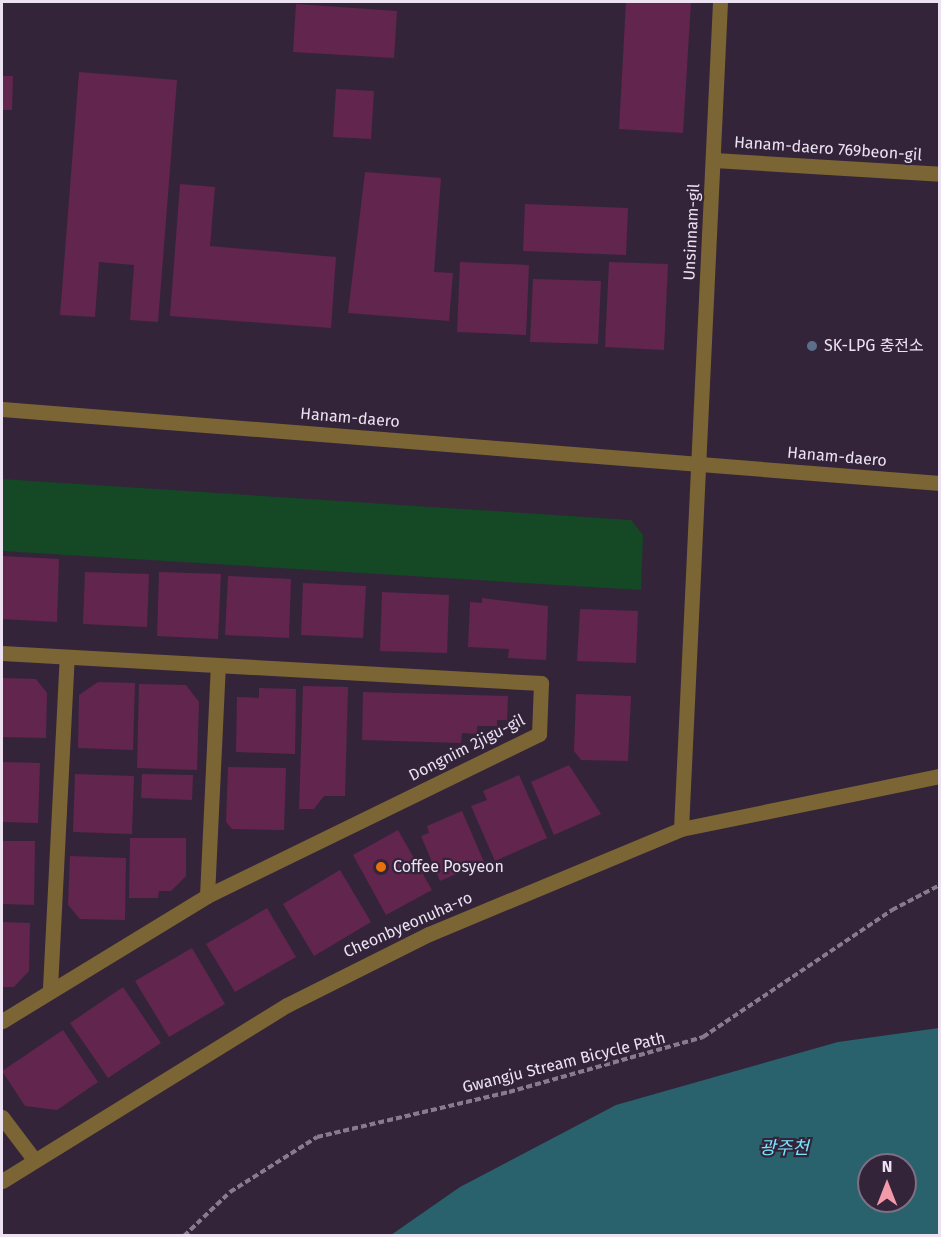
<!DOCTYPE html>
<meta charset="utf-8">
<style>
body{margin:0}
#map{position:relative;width:941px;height:1237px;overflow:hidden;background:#33243a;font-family:"Fira Sans","Noto Sans KR",sans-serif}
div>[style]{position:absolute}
.green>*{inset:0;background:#154825}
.water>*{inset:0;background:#29626d}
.building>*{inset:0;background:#62254e}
.path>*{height:4px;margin-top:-2px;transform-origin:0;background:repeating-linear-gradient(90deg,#887b8e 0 6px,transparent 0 9px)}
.minor>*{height:15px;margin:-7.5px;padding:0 7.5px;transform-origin:7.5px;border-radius:7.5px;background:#7c6534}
.tertiary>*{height:15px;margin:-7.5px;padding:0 7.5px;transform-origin:7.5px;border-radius:7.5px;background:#7c6534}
.dots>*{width:16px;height:16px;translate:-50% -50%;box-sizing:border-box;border:3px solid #33243a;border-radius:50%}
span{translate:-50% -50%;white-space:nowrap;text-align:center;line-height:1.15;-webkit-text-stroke:4.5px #33243a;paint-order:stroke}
.street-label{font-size:16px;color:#ece2f1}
.poi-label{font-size:16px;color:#ece2f1}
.left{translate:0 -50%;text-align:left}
.water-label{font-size:18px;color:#78e7fd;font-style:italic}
.frame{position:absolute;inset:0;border:3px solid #ece2f1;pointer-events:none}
.north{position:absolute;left:857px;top:1153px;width:60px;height:60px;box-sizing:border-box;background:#33243a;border:2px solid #7d7083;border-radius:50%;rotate:0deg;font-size:16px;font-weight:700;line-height:24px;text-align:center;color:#ece2f1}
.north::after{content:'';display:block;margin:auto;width:21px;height:27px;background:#f39aaa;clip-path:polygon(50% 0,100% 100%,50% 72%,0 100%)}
</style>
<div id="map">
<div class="green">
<i style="clip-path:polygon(2px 479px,631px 520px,643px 535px,641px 590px,2px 551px)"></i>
</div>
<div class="water">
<i style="clip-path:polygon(evenodd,939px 1028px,939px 1235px,391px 1235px,460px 1187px,616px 1105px,838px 1042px,939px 1028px,869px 1165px,905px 1165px,905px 1201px,869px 1201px,869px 1165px)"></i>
</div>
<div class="building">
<i style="clip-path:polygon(626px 2px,691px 2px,683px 133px,619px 129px)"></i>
<i style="clip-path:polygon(296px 4px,397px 11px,394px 58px,293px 52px)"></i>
<i style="clip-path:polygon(79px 72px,177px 80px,158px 322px,130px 320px,134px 265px,99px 262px,95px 317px,60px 315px)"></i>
<i style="clip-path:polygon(2px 76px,13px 76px,12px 110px,2px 110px)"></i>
<i style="clip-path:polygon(336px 89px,374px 91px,371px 139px,333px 137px)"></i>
<i style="clip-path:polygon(365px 172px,441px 178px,434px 272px,453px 273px,449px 321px,348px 313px)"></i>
<i style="clip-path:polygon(180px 184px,215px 187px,210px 246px,336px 257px,331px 328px,170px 316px)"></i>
<i style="clip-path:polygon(525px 204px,628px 208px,626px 255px,523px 251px)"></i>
<i style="clip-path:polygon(460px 262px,529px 265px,526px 335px,457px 332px)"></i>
<i style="clip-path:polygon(609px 262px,668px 264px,664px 350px,605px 347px)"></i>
<i style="clip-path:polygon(533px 279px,601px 281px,598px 344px,530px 342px)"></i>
<i style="clip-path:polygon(2px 556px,59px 559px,57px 622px,2px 619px)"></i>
<i style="clip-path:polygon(85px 572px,149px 574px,147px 627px,83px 624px)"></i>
<i style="clip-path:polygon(159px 572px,221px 574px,218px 639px,157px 636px)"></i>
<i style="clip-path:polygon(228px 576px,291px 579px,289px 638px,225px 635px)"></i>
<i style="clip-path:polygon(303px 583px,366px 586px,363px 638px,301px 635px)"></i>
<i style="clip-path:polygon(382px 592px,449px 595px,447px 653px,380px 651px)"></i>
<i style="clip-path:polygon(482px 598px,548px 606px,546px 660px,508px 658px,509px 649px,468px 647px,470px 602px,482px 603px)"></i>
<i style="clip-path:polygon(580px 609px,638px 611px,636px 663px,577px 661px)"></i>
<i style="clip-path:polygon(2px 678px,36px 679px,47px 693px,46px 738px,2px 737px)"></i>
<i style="clip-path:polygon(98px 682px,135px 683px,133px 750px,78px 748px,79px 695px)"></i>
<i style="clip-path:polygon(139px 684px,186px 685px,199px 702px,197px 770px,137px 768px)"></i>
<i style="clip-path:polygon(303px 686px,348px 687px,345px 796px,324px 796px,314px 809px,299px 809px)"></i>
<i style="clip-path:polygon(259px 688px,296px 689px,295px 754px,236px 752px,237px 697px,259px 698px)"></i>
<i style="clip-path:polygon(363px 692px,508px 696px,507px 720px,497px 720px,497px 726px,477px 726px,477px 734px,462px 733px,461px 743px,362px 740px)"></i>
<i style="clip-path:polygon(576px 694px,631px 696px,628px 761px,581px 760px,574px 751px)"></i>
<i style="clip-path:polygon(2px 762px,40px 763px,38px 823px,2px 822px)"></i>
<i style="clip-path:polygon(569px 765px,601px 814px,554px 835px,531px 782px)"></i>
<i style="clip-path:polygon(228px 767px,286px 768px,284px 830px,232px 829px,226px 822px)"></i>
<i style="clip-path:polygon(75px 774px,134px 776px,132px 834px,73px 832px)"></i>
<i style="clip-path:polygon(142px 774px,193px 775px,192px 800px,141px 798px)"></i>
<i style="clip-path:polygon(519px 775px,547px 838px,495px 861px,471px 806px,487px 800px,483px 791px)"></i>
<i style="clip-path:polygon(462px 811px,484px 862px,440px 881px,421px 836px,429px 833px,427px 826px)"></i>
<i style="clip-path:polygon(398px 830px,432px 890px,386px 915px,353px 855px)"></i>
<i style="clip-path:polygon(130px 838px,186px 838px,186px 876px,171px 891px,159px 891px,158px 898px,129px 898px)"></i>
<i style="clip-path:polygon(2px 841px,35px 841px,34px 905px,2px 904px)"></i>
<i style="clip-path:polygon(70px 856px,126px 858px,125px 920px,80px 919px,68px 905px)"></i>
<i style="clip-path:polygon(340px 870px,371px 922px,314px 956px,283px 904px)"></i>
<i style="clip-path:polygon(267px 908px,296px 957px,235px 992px,206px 944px)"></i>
<i style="clip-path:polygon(2px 922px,30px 923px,29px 971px,14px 987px,2px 987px)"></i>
<i style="clip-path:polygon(192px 948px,225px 1004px,169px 1037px,135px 981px)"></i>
<i style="clip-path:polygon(123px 987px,161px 1043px,108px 1078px,70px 1023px)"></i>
<i style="clip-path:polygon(63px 1030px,98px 1082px,57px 1110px,25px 1106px,2px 1071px)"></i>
</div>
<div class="path">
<i style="left:184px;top:1236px;width:64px;rotate:-43.7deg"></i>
<i style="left:230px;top:1192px;width:103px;rotate:-32.3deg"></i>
<i style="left:317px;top:1137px;width:197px;rotate:-13.2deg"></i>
<i style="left:509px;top:1092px;width:202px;rotate:-15.8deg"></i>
<i style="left:703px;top:1037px;width:228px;rotate:-33.9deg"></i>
<i style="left:892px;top:910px;width:54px;rotate:-27.5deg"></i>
</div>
<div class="minor">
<i style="left:714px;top:160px;width:226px;rotate:3.5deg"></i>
<i style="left:2px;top:653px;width:540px;rotate:3.19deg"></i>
<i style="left:541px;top:683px;width:51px;rotate:92.2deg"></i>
<i style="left:539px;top:734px;width:369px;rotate:154deg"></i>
<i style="left:207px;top:896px;width:240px;rotate:148.6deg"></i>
<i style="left:681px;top:829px;width:828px;rotate:-87.3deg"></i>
<i style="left:207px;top:896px;width:230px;rotate:-87.3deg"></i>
<i style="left:50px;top:988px;width:330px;rotate:-87.1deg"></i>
<i style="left:2px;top:1117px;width:51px;rotate:52.9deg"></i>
<i style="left:2px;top:1181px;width:335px;rotate:-31.7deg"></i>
<i style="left:287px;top:1005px;width:159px;rotate:-26.6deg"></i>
<i style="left:429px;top:934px;width:273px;rotate:-22.6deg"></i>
<i style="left:681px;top:829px;width:264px;rotate:-11.6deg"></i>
</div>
<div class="tertiary">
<i style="left:2px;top:409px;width:941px;rotate:4.51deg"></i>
</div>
<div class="dots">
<i style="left:812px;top:346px;background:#5c6f8a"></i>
<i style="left:381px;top:867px;background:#e8710a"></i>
</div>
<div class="street-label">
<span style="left:828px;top:149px;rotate:4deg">Hanam-daero 769beon-gil</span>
<span style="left:692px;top:232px;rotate:-87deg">Unsinnam-gil</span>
<span style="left:350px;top:418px;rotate:5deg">Hanam-daero</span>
<span style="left:837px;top:457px;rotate:5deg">Hanam-daero</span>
<span style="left:467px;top:748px;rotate:-27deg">Dongnim 2jigu-gil</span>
<span style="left:408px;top:925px;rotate:-24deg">Cheonbyeonuha-ro</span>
<span style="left:564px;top:1063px;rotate:-14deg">Gwangju Stream Bicycle Path</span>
</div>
<div class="poi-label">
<span class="left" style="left:824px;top:346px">SK-LPG 충전소</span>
<span class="left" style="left:393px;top:867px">Coffee Posyeon</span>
</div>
<div class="water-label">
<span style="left:784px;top:1148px">광주천</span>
</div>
<div class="frame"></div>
<div class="north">N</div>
</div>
